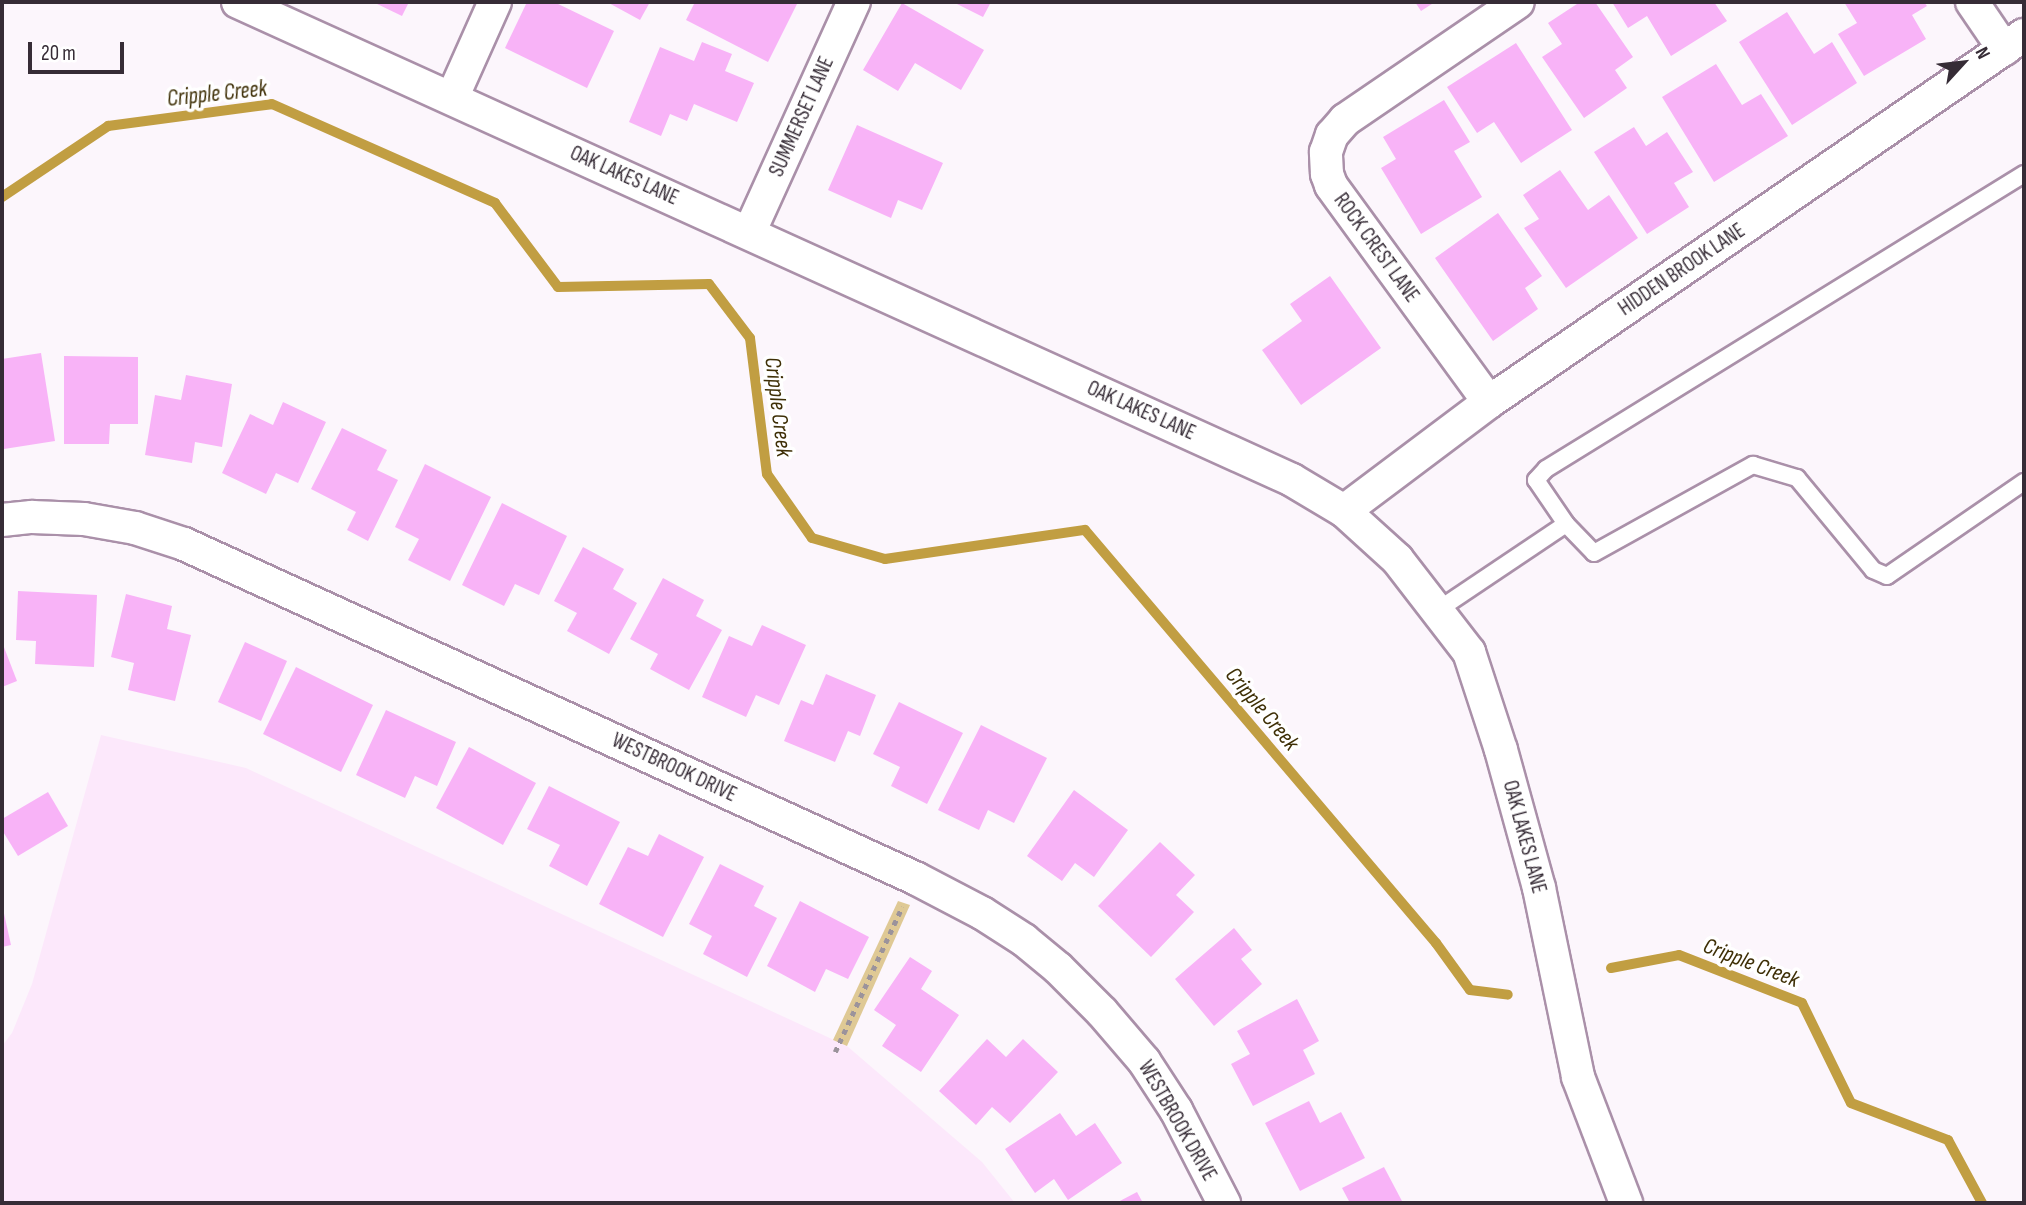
<!DOCTYPE html>
<style>
body{margin:0}
#map{position:relative;width:2026px;height:1205px;overflow:hidden;background:#fcf6fc;font-family:"Sofia Sans Condensed",sans-serif}
div>[style]{position:absolute}
.built>*{inset:0;background:#fce8fb}
.green>*{inset:0;background:#dfc995}
.stream>*{height:10px;margin:-5px;padding:0 5px;transform-origin:5px;border-radius:5px;background:#c19e42}
.building>*{inset:0;background:#f8b3f7}
.path>*{height:4.5px;margin-top:-2.25px;transform-origin:0;background:repeating-linear-gradient(90deg,#9b939b 0 5px,transparent 0 10px)}
.roads{filter:drop-shadow(2px 0 #aa90a9) drop-shadow(-2px 0 #aa90a9) drop-shadow(0 2px #aa90a9) drop-shadow(0 -2px #aa90a9)}
.service>*{height:16px;margin:-8px;padding:0 8px;transform-origin:8px;border-radius:8px;background:#fff}
.minor>*{height:32px;margin:-16px;padding:0 16px;transform-origin:16px;border-radius:16px;background:#fff}
span{translate:-50% -50%;white-space:nowrap;text-align:center;line-height:1.15;-webkit-text-stroke:7px #fff;paint-order:stroke}
.street-label{font-size:21px;color:#362c36}
.water-label{font-size:23px;color:#3e2f06;font-style:italic}
.frame{position:absolute;inset:0;border:4px solid #362c36;pointer-events:none}
.north{position:absolute;left:1928px;top:28px;width:70px;height:70px;-webkit-text-stroke:5px #fff;paint-order:stroke;rotate:63deg;font-size:19px;font-weight:700;line-height:28px;text-align:center;color:#362c36}
.north::after{content:'';display:block;margin:auto;width:24px;height:32px;background:#362c36;clip-path:polygon(50% 0,100% 100%,50% 72%,0 100%)}
.scale{position:absolute;left:28px;top:42px;width:96px;height:32px;box-sizing:border-box;border:4px solid #362c36;border-top:0;padding-left:9px;font-size:21px;line-height:24px;white-space:nowrap;color:#362c36;-webkit-text-stroke:5px #fff;paint-order:stroke}
</style>
<div id="map">
<div class="built">
<i style="clip-path:polygon(101px 735px,246px 768px,847px 1046px,982px 1162px,1015px 1203px,2px 1203px,2px 1046px,12px 1033px,32px 984px)"></i>
</div>
<div class="green">
<i style="clip-path:polygon(898px 901px,910px 905px,847px 1046px,833px 1040px)"></i>
</div>
<div class="stream">
<i style="left:2px;top:197px;width:128px;rotate:-33.8deg"></i>
<i style="left:108px;top:126px;width:165px;rotate:-7.6deg"></i>
<i style="left:272px;top:104px;width:244px;rotate:23.9deg"></i>
<i style="left:495px;top:203px;width:105px;rotate:53.1deg"></i>
<i style="left:558px;top:287px;width:151px;rotate:-1.1deg"></i>
<i style="left:709px;top:284px;width:68px;rotate:52.8deg"></i>
<i style="left:750px;top:338px;width:137px;rotate:82.9deg"></i>
<i style="left:767px;top:474px;width:78px;rotate:54.9deg"></i>
<i style="left:812px;top:538px;width:76px;rotate:16deg"></i>
<i style="left:885px;top:559px;width:202px;rotate:-8.3deg"></i>
<i style="left:1085px;top:530px;width:542px;rotate:49.64deg"></i>
<i style="left:1436px;top:943px;width:58px;rotate:54.1deg"></i>
<i style="left:1470px;top:990px;width:38px;rotate:7deg"></i>
<i style="left:1611px;top:968px;width:69px;rotate:-10.8deg"></i>
<i style="left:1679px;top:955px;width:132px;rotate:21.3deg"></i>
<i style="left:1802px;top:1003px;width:111px;rotate:63.9deg"></i>
<i style="left:1851px;top:1103px;width:104px;rotate:20.9deg"></i>
<i style="left:1948px;top:1140px;width:72px;rotate:61.6deg"></i>
</div>
<div class="building">
<i style="clip-path:polygon(373px 2px,409px 2px,402px 16px)"></i>
<i style="clip-path:polygon(527px 2px,554px 2px,614px 31px,587px 88px,505px 48px)"></i>
<i style="clip-path:polygon(607px 2px,650px 2px,640px 20px)"></i>
<i style="clip-path:polygon(695px 2px,792px 2px,797px 4px,768px 62px,686px 20px)"></i>
<i style="clip-path:polygon(953px 2px,991px 2px,983px 17px)"></i>
<i style="clip-path:polygon(1415px 2px,1435px 2px,1421px 11px)"></i>
<i style="clip-path:polygon(1580px 2px,1595px 2px,1633px 57px,1615px 70px,1627px 88px,1584px 118px,1542px 57px,1562px 44px,1548px 23px)"></i>
<i style="clip-path:polygon(1612px 2px,1714px 2px,1727px 21px,1671px 56px,1647px 16px,1628px 28px)"></i>
<i style="clip-path:polygon(1844px 2px,1924px 2px,1927px 6px,1912px 15px,1926px 39px,1864px 76px,1838px 34px,1857px 23px)"></i>
<i style="clip-path:polygon(902px 3px,984px 50px,961px 90px,915px 63px,898px 91px,863px 70px)"></i>
<i style="clip-path:polygon(1787px 12px,1814px 54px,1832px 42px,1857px 83px,1792px 125px,1739px 42px)"></i>
<i style="clip-path:polygon(702px 42px,732px 54px,725px 71px,754px 83px,737px 122px,694px 104px,687px 121px,670px 114px,661px 136px,629px 122px,660px 47px,694px 61px)"></i>
<i style="clip-path:polygon(1516px 43px,1572px 130px,1521px 163px,1494px 122px,1477px 133px,1447px 87px)"></i>
<i style="clip-path:polygon(1716px 64px,1742px 105px,1761px 94px,1788px 136px,1714px 182px,1662px 97px)"></i>
<i style="clip-path:polygon(1444px 100px,1470px 142px,1454px 151px,1482px 197px,1421px 234px,1381px 168px,1396px 159px,1383px 137px)"></i>
<i style="clip-path:polygon(857px 125px,943px 163px,922px 210px,898px 200px,891px 218px,828px 190px)"></i>
<i style="clip-path:polygon(1634px 127px,1646px 146px,1667px 132px,1693px 172px,1674px 183px,1689px 207px,1647px 234px,1594px 152px)"></i>
<i style="clip-path:polygon(1560px 170px,1588px 210px,1609px 195px,1638px 238px,1566px 288px,1524px 228px,1539px 219px,1523px 195px)"></i>
<i style="clip-path:polygon(1498px 213px,1542px 276px,1525px 288px,1538px 309px,1493px 341px,1435px 258px)"></i>
<i style="clip-path:polygon(1330px 276px,1381px 348px,1301px 405px,1262px 350px,1302px 321px,1290px 304px)"></i>
<i style="clip-path:polygon(41px 353px,55px 441px,4px 449px,2px 359px)"></i>
<i style="clip-path:polygon(64px 356px,138px 357px,138px 424px,110px 424px,109px 444px,64px 444px)"></i>
<i style="clip-path:polygon(186px 375px,232px 384px,222px 447px,195px 442px,192px 463px,145px 455px,155px 395px,181px 400px)"></i>
<i style="clip-path:polygon(283px 402px,326px 422px,298px 483px,276px 473px,266px 494px,222px 473px,250px 414px,273px 425px)"></i>
<i style="clip-path:polygon(342px 428px,387px 450px,377px 470px,398px 480px,368px 541px,347px 530px,356px 512px,311px 489px)"></i>
<i style="clip-path:polygon(425px 464px,491px 497px,450px 581px,408px 560px,419px 539px,395px 527px)"></i>
<i style="clip-path:polygon(502px 503px,567px 536px,539px 595px,515px 584px,504px 606px,462px 585px)"></i>
<i style="clip-path:polygon(583px 547px,624px 569px,613px 589px,637px 603px,609px 654px,567px 631px,577px 613px,554px 601px)"></i>
<i style="clip-path:polygon(663px 578px,704px 600px,696px 616px,722px 630px,689px 690px,650px 669px,658px 654px,630px 639px)"></i>
<i style="clip-path:polygon(18px 591px,97px 595px,94px 667px,35px 664px,36px 641px,16px 640px)"></i>
<i style="clip-path:polygon(126px 594px,172px 606px,167px 629px,191px 635px,175px 701px,128px 690px,134px 663px,111px 657px)"></i>
<i style="clip-path:polygon(762px 625px,806px 645px,779px 705px,756px 695px,746px 717px,702px 697px,729px 636px,752px 646px)"></i>
<i style="clip-path:polygon(2px 642px,17px 681px,2px 687px)"></i>
<i style="clip-path:polygon(245px 642px,287px 661px,261px 721px,218px 702px)"></i>
<i style="clip-path:polygon(296px 667px,373px 705px,341px 772px,263px 734px)"></i>
<i style="clip-path:polygon(826px 674px,876px 695px,860px 736px,848px 731px,835px 762px,784px 741px,801px 700px,813px 705px)"></i>
<i style="clip-path:polygon(899px 702px,963px 733px,927px 804px,891px 786px,900px 767px,873px 754px)"></i>
<i style="clip-path:polygon(386px 710px,456px 742px,437px 786px,415px 776px,405px 798px,356px 775px)"></i>
<i style="clip-path:polygon(981px 725px,1047px 758px,1014px 823px,988px 810px,979px 830px,938px 810px)"></i>
<i style="clip-path:polygon(469px 747px,536px 783px,503px 845px,436px 808px)"></i>
<i style="clip-path:polygon(549px 786px,620px 822px,587px 886px,549px 866px,560px 845px,527px 829px)"></i>
<i style="clip-path:polygon(1074px 790px,1128px 830px,1094px 877px,1075px 863px,1062px 881px,1027px 856px)"></i>
<i style="clip-path:polygon(48px 792px,68px 826px,18px 856px,2px 830px,2px 819px)"></i>
<i style="clip-path:polygon(659px 834px,704px 857px,663px 937px,599px 904px,628px 847px,648px 856px)"></i>
<i style="clip-path:polygon(1160px 842px,1195px 875px,1176px 895px,1194px 912px,1151px 957px,1098px 906px)"></i>
<i style="clip-path:polygon(720px 864px,764px 886px,754px 906px,777px 918px,747px 977px,703px 954px,712px 936px,689px 924px)"></i>
<i style="clip-path:polygon(800px 901px,869px 937px,848px 979px,826px 969px,815px 992px,767px 966px)"></i>
<i style="clip-path:polygon(3px 909px,11px 945px,2px 947px,2px 910px)"></i>
<i style="clip-path:polygon(1234px 928px,1252px 950px,1241px 959px,1262px 984px,1214px 1026px,1175px 979px)"></i>
<i style="clip-path:polygon(910px 957px,932px 971px,921px 989px,959px 1015px,921px 1072px,882px 1046px,896px 1025px,874px 1010px)"></i>
<i style="clip-path:polygon(1297px 999px,1319px 1041px,1303px 1050px,1315px 1074px,1253px 1106px,1231px 1064px,1250px 1054px,1237px 1031px)"></i>
<i style="clip-path:polygon(987px 1039px,1006px 1057px,1023px 1039px,1058px 1072px,1010px 1123px,992px 1107px,976px 1125px,939px 1091px)"></i>
<i style="clip-path:polygon(1309px 1101px,1320px 1123px,1341px 1112px,1365px 1158px,1300px 1191px,1265px 1123px)"></i>
<i style="clip-path:polygon(1060px 1113px,1076px 1136px,1095px 1123px,1122px 1163px,1068px 1200px,1054px 1179px,1035px 1193px,1005px 1149px)"></i>
<i style="clip-path:polygon(1384px 1167px,1403px 1203px,1350px 1203px,1342px 1188px)"></i>
<i style="clip-path:polygon(1137px 1192px,1143px 1203px,1116px 1203px)"></i>
</div>
<div class="path">
<i style="left:835px;top:1052px;width:160px;rotate:-65.2deg"></i>
</div>
<div class="roads">
<div class="service">
<i style="left:2024px;top:174px;width:562px;rotate:148.32deg"></i>
<i style="left:1546px;top:469px;width:15px;rotate:132deg"></i>
<i style="left:1536px;top:480px;width:53px;rotate:55.7deg"></i>
<i style="left:1566px;top:524px;width:40px;rotate:46deg"></i>
<i style="left:1594px;top:553px;width:182px;rotate:-29deg"></i>
<i style="left:1753px;top:465px;width:46px;rotate:16.5deg"></i>
<i style="left:1797px;top:478px;width:119px;rotate:50.4deg"></i>
<i style="left:1873px;top:570px;width:15px;rotate:23deg"></i>
<i style="left:1887px;top:576px;width:166px;rotate:-34.5deg"></i>
<i style="left:1438px;top:610px;width:154px;rotate:-33.9deg"></i>
</div>
<div class="minor">
<i style="left:238px;top:2px;width:1157px;rotate:24.39deg"></i>
<i style="left:1292px;top:480px;width:61px;rotate:30.8deg"></i>
<i style="left:1344px;top:511px;width:72px;rotate:42.2deg"></i>
<i style="left:1397px;top:559px;width:118px;rotate:52.3deg"></i>
<i style="left:1469px;top:652px;width:103px;rotate:71.9deg"></i>
<i style="left:1501px;top:750px;width:143px;rotate:74.6deg"></i>
<i style="left:1539px;top:888px;width:193px;rotate:78.3deg"></i>
<i style="left:1578px;top:1077px;width:135px;rotate:69.1deg"></i>
<i style="left:1972px;top:2px;width:57px;rotate:55.8deg"></i>
<i style="left:452px;top:98px;width:105px;rotate:-65.9deg"></i>
<i style="left:749px;top:233px;width:254px;rotate:-65.6deg"></i>
<i style="left:1489px;top:402px;width:268px;rotate:-126.1deg"></i>
<i style="left:1331px;top:185px;width:12px;rotate:-110deg"></i>
<i style="left:1327px;top:174px;width:22px;rotate:-93deg"></i>
<i style="left:1326px;top:152px;width:18px;rotate:-71deg"></i>
<i style="left:1332px;top:135px;width:20px;rotate:-49deg"></i>
<i style="left:1345px;top:120px;width:209px;rotate:-34.3deg"></i>
<i style="left:1344px;top:511px;width:181px;rotate:-36.9deg"></i>
<i style="left:1489px;top:402px;width:649px;rotate:-34.45deg"></i>
<i style="left:2px;top:520px;width:30px;rotate:-6deg"></i>
<i style="left:32px;top:517px;width:52px;rotate:2.2deg"></i>
<i style="left:84px;top:519px;width:52px;rotate:10deg"></i>
<i style="left:135px;top:528px;width:52px;rotate:18.1deg"></i>
<i style="left:184px;top:544px;width:804px;rotate:24.56deg"></i>
<i style="left:915px;top:878px;width:76px;rotate:27.6deg"></i>
<i style="left:982px;top:913px;width:50px;rotate:32.7deg"></i>
<i style="left:1024px;top:940px;width:44px;rotate:39.5deg"></i>
<i style="left:1058px;top:968px;width:62px;rotate:45deg"></i>
<i style="left:1102px;top:1012px;width:65px;rotate:49.4deg"></i>
<i style="left:1144px;top:1061px;width:59px;rotate:56.9deg"></i>
<i style="left:1176px;top:1110px;width:105px;rotate:62.7deg"></i>
</div>
</div>
<div class="street-label">
<span style="left:802px;top:117px;rotate:-66deg">SUMMERSET LANE</span>
<span style="left:624px;top:176px;rotate:24deg">OAK LAKES LANE</span>
<span style="left:1376px;top:248px;rotate:54deg">ROCK CREST LANE</span>
<span style="left:1682px;top:270px;rotate:-34deg">HIDDEN BROOK LANE</span>
<span style="left:1141px;top:411px;rotate:24deg">OAK LAKES LANE</span>
<span style="left:674px;top:768px;rotate:25deg">WESTBROOK DRIVE</span>
<span style="left:1524px;top:837px;rotate:75deg">OAK LAKES LANE</span>
<span style="left:1177px;top:1121px;rotate:60deg">WESTBROOK DRIVE</span>
</div>
<div class="water-label">
<span style="left:217px;top:94px;rotate:-6deg">Cripple Creek</span>
<span style="left:778px;top:407px;rotate:83deg">Cripple Creek</span>
<span style="left:1262px;top:709px;rotate:50deg">Cripple Creek</span>
<span style="left:1751px;top:963px;rotate:21deg">Cripple Creek</span>
</div>
<div class="frame"></div>
<div class="north">N</div>
<div class="scale">20 m</div>
</div>
